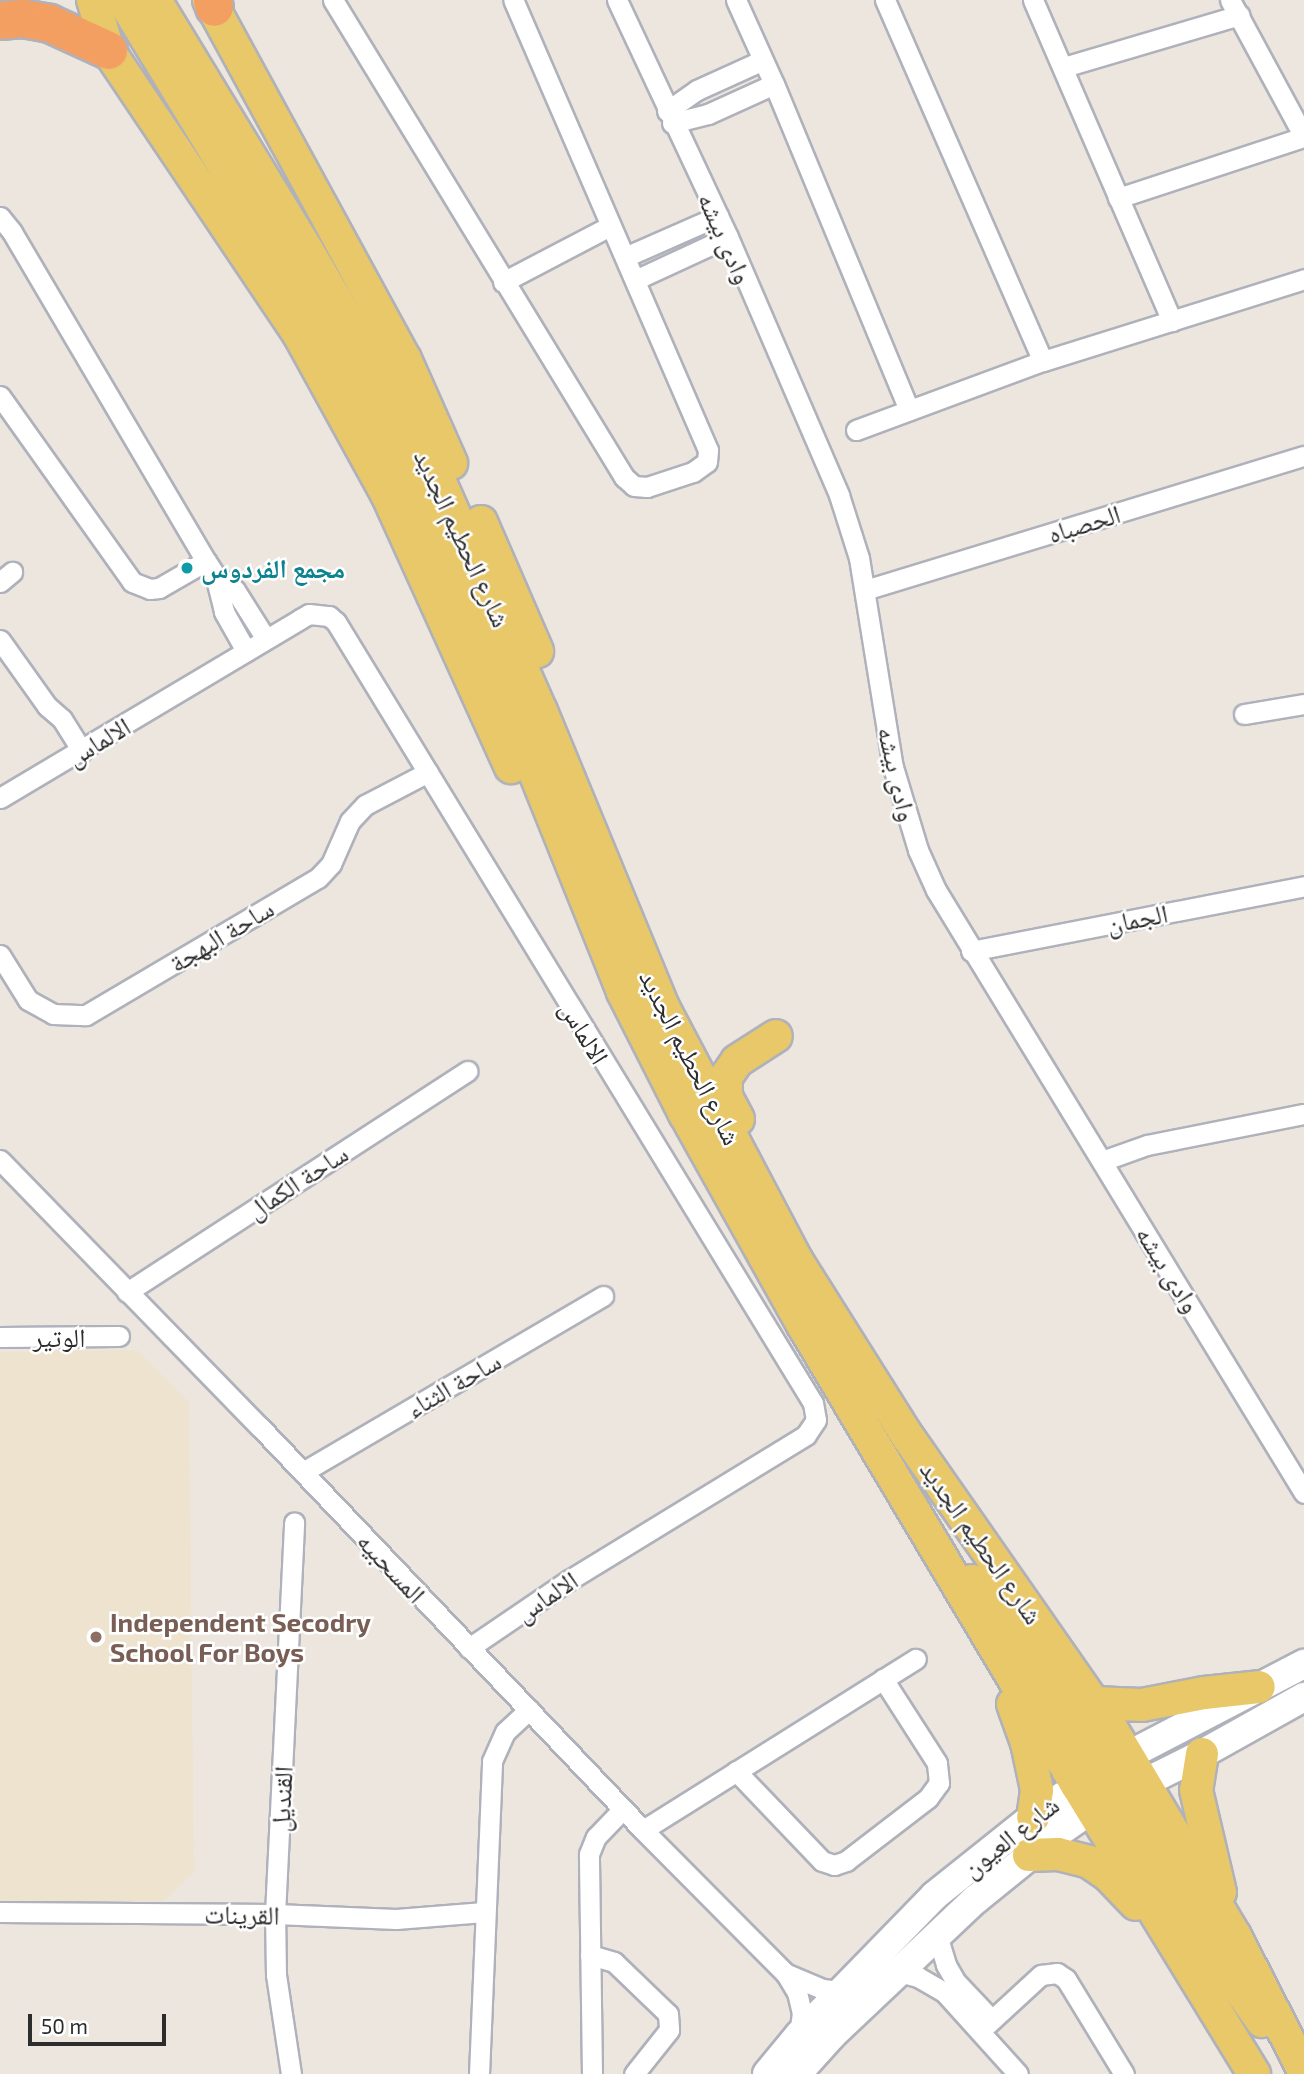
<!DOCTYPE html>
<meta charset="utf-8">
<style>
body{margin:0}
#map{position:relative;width:1304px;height:2074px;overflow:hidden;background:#ece6df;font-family:"Exo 2","Noto Naskh Arabic",sans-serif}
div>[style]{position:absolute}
.education>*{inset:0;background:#ede3cf}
.roads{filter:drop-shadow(2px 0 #afb1bb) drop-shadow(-2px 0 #afb1bb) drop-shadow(0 2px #afb1bb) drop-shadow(0 -2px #afb1bb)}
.street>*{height:19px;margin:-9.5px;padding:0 9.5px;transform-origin:9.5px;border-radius:9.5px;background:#fff}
.secondary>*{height:28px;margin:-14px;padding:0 14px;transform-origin:14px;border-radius:14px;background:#fff}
.primary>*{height:32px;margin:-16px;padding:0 16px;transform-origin:16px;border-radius:16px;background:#e8c868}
.highway>*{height:37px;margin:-18.5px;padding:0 18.5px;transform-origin:18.5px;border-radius:18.5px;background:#f49f62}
.dots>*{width:19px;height:19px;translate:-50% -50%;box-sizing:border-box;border:4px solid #fff;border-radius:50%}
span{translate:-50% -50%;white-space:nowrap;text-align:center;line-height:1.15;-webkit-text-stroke:5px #fff;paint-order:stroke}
.street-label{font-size:26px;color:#2c2c2c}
.culture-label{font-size:26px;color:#0d838f;font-weight:700}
.left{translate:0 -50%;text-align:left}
.education-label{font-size:26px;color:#785e54;font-weight:700}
.scale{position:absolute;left:28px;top:2014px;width:138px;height:32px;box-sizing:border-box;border:4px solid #2c2c2c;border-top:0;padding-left:9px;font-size:21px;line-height:24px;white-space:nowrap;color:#2c2c2c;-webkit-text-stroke:5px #fff;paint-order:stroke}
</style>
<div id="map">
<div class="education">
<i style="clip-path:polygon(137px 1350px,189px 1402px,194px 1872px,164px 1901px,0 1903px,0 1352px)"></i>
</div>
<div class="roads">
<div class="street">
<i style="left:333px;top:0;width:559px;rotate:58.61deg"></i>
<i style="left:624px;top:477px;width:13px;rotate:42deg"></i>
<i style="left:634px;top:486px;width:13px;rotate:4deg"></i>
<i style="left:647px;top:487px;width:48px;rotate:-18.1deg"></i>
<i style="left:693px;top:472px;width:17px;rotate:-36deg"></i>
<i style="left:707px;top:462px;width:12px;rotate:-85deg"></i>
<i style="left:708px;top:450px;width:490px;rotate:-113.4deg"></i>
<i style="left:617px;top:0;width:262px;rotate:64.9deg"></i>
<i style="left:728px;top:237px;width:281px;rotate:66.7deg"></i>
<i style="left:839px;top:495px;width:66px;rotate:72.4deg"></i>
<i style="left:859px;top:558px;width:212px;rotate:80.8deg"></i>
<i style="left:893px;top:767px;width:87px;rotate:73.2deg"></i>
<i style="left:918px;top:850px;width:44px;rotate:65.8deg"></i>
<i style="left:936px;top:890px;width:706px;rotate:58.61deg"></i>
<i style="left:736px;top:0;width:92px;rotate:65.7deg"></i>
<i style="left:774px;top:84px;width:353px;rotate:67.5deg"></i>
<i style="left:885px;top:0;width:394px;rotate:66.4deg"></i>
<i style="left:1033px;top:0;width:350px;rotate:66.6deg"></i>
<i style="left:1230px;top:0;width:156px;rotate:61.6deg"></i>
<i style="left:1064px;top:67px;width:183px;rotate:-16.5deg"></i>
<i style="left:667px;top:111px;width:37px;rotate:-35deg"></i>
<i style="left:697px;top:90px;width:72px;rotate:-24.4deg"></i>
<i style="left:672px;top:123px;width:37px;rotate:-14deg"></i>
<i style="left:708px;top:114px;width:72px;rotate:-24.4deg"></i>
<i style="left:1118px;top:198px;width:196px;rotate:-18.2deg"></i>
<i style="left:0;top:217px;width:19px;rotate:51deg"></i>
<i style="left:12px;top:232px;width:382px;rotate:59.5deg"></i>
<i style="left:206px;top:561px;width:17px;rotate:57deg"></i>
<i style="left:215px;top:575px;width:25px;rotate:37deg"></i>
<i style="left:235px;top:590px;width:58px;rotate:57.7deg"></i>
<i style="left:625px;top:257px;width:102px;rotate:-23.8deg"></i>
<i style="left:635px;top:280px;width:102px;rotate:-24.8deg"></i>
<i style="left:503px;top:282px;width:121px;rotate:-27.6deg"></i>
<i style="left:0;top:396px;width:228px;rotate:54.6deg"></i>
<i style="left:132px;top:582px;width:19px;rotate:21deg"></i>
<i style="left:150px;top:589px;width:9px;rotate:-6deg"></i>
<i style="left:159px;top:588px;width:54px;rotate:-29.9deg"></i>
<i style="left:856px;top:430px;width:199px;rotate:-20.3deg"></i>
<i style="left:1043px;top:361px;width:274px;rotate:-17.4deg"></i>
<i style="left:215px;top:575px;width:38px;rotate:76deg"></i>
<i style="left:224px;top:612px;width:45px;rotate:60.6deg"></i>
<i style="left:0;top:582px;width:16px;rotate:-40deg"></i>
<i style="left:865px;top:590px;width:459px;rotate:-17deg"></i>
<i style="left:0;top:640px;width:81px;rotate:54.5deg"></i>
<i style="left:47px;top:706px;width:20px;rotate:41deg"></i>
<i style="left:62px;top:719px;width:38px;rotate:58deg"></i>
<i style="left:1244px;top:714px;width:61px;rotate:-9.5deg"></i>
<i style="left:0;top:798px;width:349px;rotate:-30.8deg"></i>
<i style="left:300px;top:619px;width:10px;rotate:-29deg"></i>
<i style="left:309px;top:614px;width:20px;rotate:6deg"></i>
<i style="left:329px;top:616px;width:9px;rotate:41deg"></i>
<i style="left:336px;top:622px;width:915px;rotate:58.59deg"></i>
<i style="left:813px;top:1403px;width:17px;rotate:80deg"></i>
<i style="left:816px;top:1420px;width:18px;rotate:124deg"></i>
<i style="left:806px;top:1435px;width:278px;rotate:148.5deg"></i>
<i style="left:569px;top:1580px;width:121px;rotate:145.8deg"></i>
<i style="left:971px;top:951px;width:339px;rotate:-11deg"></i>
<i style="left:0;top:955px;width:53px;rotate:58.1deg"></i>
<i style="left:28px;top:1000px;width:29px;rotate:29deg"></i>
<i style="left:53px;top:1014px;width:33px;rotate:2deg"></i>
<i style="left:86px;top:1015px;width:269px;rotate:-30.6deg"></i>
<i style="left:318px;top:878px;width:19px;rotate:-47deg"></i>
<i style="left:331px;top:864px;width:47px;rotate:-66.2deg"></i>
<i style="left:350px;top:821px;width:22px;rotate:-47deg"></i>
<i style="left:365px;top:805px;width:71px;rotate:-27.6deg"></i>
<i style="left:0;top:1160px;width:373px;rotate:45.8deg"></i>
<i style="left:260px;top:1427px;width:556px;rotate:46.46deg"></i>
<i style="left:643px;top:1830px;width:203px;rotate:45.2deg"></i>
<i style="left:786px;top:1974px;width:21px;rotate:59deg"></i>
<i style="left:797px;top:1992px;width:22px;rotate:77deg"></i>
<i style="left:802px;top:2013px;width:22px;rotate:98deg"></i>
<i style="left:1102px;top:1161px;width:48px;rotate:-19.6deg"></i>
<i style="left:1147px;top:1145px;width:160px;rotate:-11.2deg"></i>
<i style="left:127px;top:1292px;width:406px;rotate:-33deg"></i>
<i style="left:0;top:1337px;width:119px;rotate:-0.5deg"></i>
<i style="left:303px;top:1472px;width:348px;rotate:-30.4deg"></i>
<i style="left:736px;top:1771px;width:124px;rotate:46.3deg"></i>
<i style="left:822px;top:1861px;width:13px;rotate:18deg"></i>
<i style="left:834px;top:1865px;width:13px;rotate:-18deg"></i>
<i style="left:846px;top:1861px;width:103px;rotate:-37.5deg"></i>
<i style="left:928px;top:1798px;width:19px;rotate:-54deg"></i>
<i style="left:939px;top:1783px;width:20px;rotate:-96deg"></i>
<i style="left:937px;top:1763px;width:100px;rotate:-122.7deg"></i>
<i style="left:643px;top:1830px;width:322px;rotate:-32.1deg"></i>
<i style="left:0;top:1912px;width:275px;rotate:0.4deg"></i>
<i style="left:275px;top:1914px;width:121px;rotate:2.4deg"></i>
<i style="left:396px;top:1919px;width:88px;rotate:-4.5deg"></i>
<i style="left:937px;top:1935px;width:31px;rotate:73deg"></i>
<i style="left:946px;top:1965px;width:20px;rotate:60deg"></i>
<i style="left:956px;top:1982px;width:52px;rotate:46.5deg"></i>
<i style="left:590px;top:1955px;width:25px;rotate:16deg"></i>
<i style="left:614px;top:1962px;width:75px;rotate:43.9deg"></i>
<i style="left:668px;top:2014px;width:16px;rotate:86deg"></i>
<i style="left:669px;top:2030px;width:56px;rotate:128.5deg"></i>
<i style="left:898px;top:1972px;width:21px;rotate:14deg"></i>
<i style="left:918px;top:1977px;width:30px;rotate:30deg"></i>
<i style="left:944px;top:1992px;width:110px;rotate:47.9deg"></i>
<i style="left:787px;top:1974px;width:38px;rotate:23deg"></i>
<i style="left:822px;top:1989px;width:19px;rotate:6deg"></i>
<i style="left:980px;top:2031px;width:83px;rotate:-42.6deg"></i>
<i style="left:1041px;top:1975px;width:16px;rotate:-7deg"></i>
<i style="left:1057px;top:1973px;width:11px;rotate:34deg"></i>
<i style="left:1066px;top:1979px;width:111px;rotate:58.6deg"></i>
<i style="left:291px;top:2074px;width:100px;rotate:-98.6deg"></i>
<i style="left:276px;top:1975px;width:61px;rotate:-90.9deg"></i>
<i style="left:275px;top:1914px;width:392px;rotate:-87.2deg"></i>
<i style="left:479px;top:2074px;width:313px;rotate:-87.6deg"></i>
<i style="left:492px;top:1761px;width:32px;rotate:-66deg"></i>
<i style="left:505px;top:1732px;width:33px;rotate:-43deg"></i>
<i style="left:592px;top:2074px;width:220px;rotate:-90.8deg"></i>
<i style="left:589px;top:1854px;width:18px;rotate:-68deg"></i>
<i style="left:596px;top:1837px;width:39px;rotate:-46deg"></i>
</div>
<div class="secondary">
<i style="left:767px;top:2074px;width:50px;rotate:-50.6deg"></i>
<i style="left:799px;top:2035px;width:194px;rotate:-45.8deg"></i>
<i style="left:934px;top:1896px;width:127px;rotate:-38.6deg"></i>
<i style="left:1033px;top:1817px;width:84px;rotate:-34.8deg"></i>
<i style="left:1102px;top:1769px;width:228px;rotate:-27.5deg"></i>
<i style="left:797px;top:2074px;width:52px;rotate:-48.1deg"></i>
<i style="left:832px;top:2035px;width:197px;rotate:-43.4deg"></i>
<i style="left:975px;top:1900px;width:108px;rotate:-39deg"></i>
<i style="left:1059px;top:1832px;width:40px;rotate:-34.9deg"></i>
<i style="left:1092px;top:1809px;width:123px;rotate:-26.6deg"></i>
<i style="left:1202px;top:1754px;width:117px;rotate:-29.2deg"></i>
</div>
<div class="primary">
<i style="left:93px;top:0;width:52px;rotate:73.3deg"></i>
<i style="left:108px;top:50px;width:344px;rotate:56.1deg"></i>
<i style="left:300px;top:336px;width:180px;rotate:61.2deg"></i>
<i style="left:387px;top:494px;width:300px;rotate:65.6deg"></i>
<i style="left:123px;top:0;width:402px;rotate:58.6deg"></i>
<i style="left:332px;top:343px;width:285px;rotate:62.4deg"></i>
<i style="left:464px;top:596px;width:427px;rotate:68.1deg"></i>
<i style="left:623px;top:992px;width:137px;rotate:63.1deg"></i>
<i style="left:685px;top:1114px;width:242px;rotate:60.8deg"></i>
<i style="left:803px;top:1325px;width:535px;rotate:59.22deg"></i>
<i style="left:1077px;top:1785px;width:339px;rotate:58.5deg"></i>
<i style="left:155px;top:0;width:293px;rotate:58.7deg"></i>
<i style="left:307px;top:250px;width:255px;rotate:59.9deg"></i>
<i style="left:435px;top:471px;width:262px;rotate:66.2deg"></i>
<i style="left:541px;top:711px;width:320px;rotate:67.6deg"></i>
<i style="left:663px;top:1007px;width:287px;rotate:62.2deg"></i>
<i style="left:797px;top:1261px;width:208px;rotate:57.8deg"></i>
<i style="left:908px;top:1437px;width:355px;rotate:55.1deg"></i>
<i style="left:1111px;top:1728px;width:242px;rotate:59.2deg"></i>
<i style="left:1235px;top:1936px;width:152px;rotate:62.9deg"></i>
<i style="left:209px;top:0;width:409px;rotate:61.4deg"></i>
<i style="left:405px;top:359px;width:114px;rotate:66.1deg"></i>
<i style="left:481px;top:522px;width:141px;rotate:66.5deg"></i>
<i style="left:738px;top:1119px;width:26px;rotate:-118deg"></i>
<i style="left:726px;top:1096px;width:19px;rotate:-90deg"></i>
<i style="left:726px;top:1077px;width:19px;rotate:-55deg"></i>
<i style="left:737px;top:1061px;width:46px;rotate:-32.7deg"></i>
<i style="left:972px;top:1581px;width:39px;rotate:46deg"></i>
<i style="left:999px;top:1609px;width:24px;rotate:55deg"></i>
<i style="left:1013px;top:1629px;width:158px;rotate:57.9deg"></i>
<i style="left:1097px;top:1763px;width:8px;rotate:50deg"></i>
<i style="left:1102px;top:1769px;width:30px;rotate:26deg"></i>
<i style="left:1095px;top:1703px;width:47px;rotate:2.4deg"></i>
<i style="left:1142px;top:1705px;width:63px;rotate:-11deg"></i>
<i style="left:1204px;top:1693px;width:55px;rotate:-6.2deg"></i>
<i style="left:1013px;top:1704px;width:41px;rotate:70.3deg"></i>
<i style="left:1027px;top:1743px;width:48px;rotate:78deg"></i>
<i style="left:1037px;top:1790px;width:27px;rotate:98deg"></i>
<i style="left:1202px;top:1754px;width:36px;rotate:99deg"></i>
<i style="left:1196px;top:1790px;width:105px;rotate:76.8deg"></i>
<i style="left:1077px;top:1785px;width:23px;rotate:-5deg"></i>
<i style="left:1100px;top:1783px;width:23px;rotate:31deg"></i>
<i style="left:1120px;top:1795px;width:208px;rotate:58.8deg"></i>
<i style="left:1228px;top:1973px;width:59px;rotate:54.7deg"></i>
<i style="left:1029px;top:1855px;width:29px;rotate:-2deg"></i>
<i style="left:1058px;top:1854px;width:32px;rotate:14deg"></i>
<i style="left:1089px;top:1862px;width:23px;rotate:34deg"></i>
<i style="left:1108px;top:1875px;width:40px;rotate:46deg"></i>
</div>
<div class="highway">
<i style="left:212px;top:0;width:7px;rotate:74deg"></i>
<i style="left:0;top:20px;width:22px;rotate:-5deg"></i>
<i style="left:22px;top:18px;width:27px;rotate:10deg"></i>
<i style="left:49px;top:23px;width:65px;rotate:24.6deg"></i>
</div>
</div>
<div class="dots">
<i style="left:187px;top:568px;background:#0f9aa8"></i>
<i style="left:96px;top:1637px;background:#8d6e63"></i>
</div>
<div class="street-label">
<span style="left:726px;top:238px;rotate:66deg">وادى بيشه</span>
<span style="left:1084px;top:523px;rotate:-17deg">الحصباه</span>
<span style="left:463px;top:538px;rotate:65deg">شارع الحطيم الجديد</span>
<span style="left:98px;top:741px;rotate:-31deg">الالماس</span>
<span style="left:898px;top:774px;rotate:77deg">وادى بيشه</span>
<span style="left:1137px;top:918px;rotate:-11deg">الجمان</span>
<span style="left:221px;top:935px;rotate:-31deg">ساحة البهجة</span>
<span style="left:585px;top:1032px;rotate:59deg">الالماس</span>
<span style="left:691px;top:1057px;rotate:63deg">شارع الحطيم الجديد</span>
<span style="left:297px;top:1181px;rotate:-33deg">ساحة الكمال</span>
<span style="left:1169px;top:1269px;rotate:58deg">وادى بيشه</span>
<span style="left:59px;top:1337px">الوتير</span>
<span style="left:453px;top:1384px;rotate:-30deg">ساحة الثناء</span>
<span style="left:982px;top:1542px;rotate:55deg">شارع الحطيم الجديد</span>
<span style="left:392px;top:1567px;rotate:47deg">المسحبيه</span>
<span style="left:546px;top:1596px;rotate:-34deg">الالماس</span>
<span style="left:281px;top:1799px;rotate:-87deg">القنديل</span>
<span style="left:1010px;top:1836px;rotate:-38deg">شارع العيون</span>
<span style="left:242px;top:1914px;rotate:1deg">القرينات</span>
</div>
<div class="culture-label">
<span class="left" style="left:201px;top:568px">مجمع الفردوس</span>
</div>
<div class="education-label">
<span class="left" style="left:110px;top:1637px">Independent Secodry<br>School For Boys</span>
</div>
<div class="scale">50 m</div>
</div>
